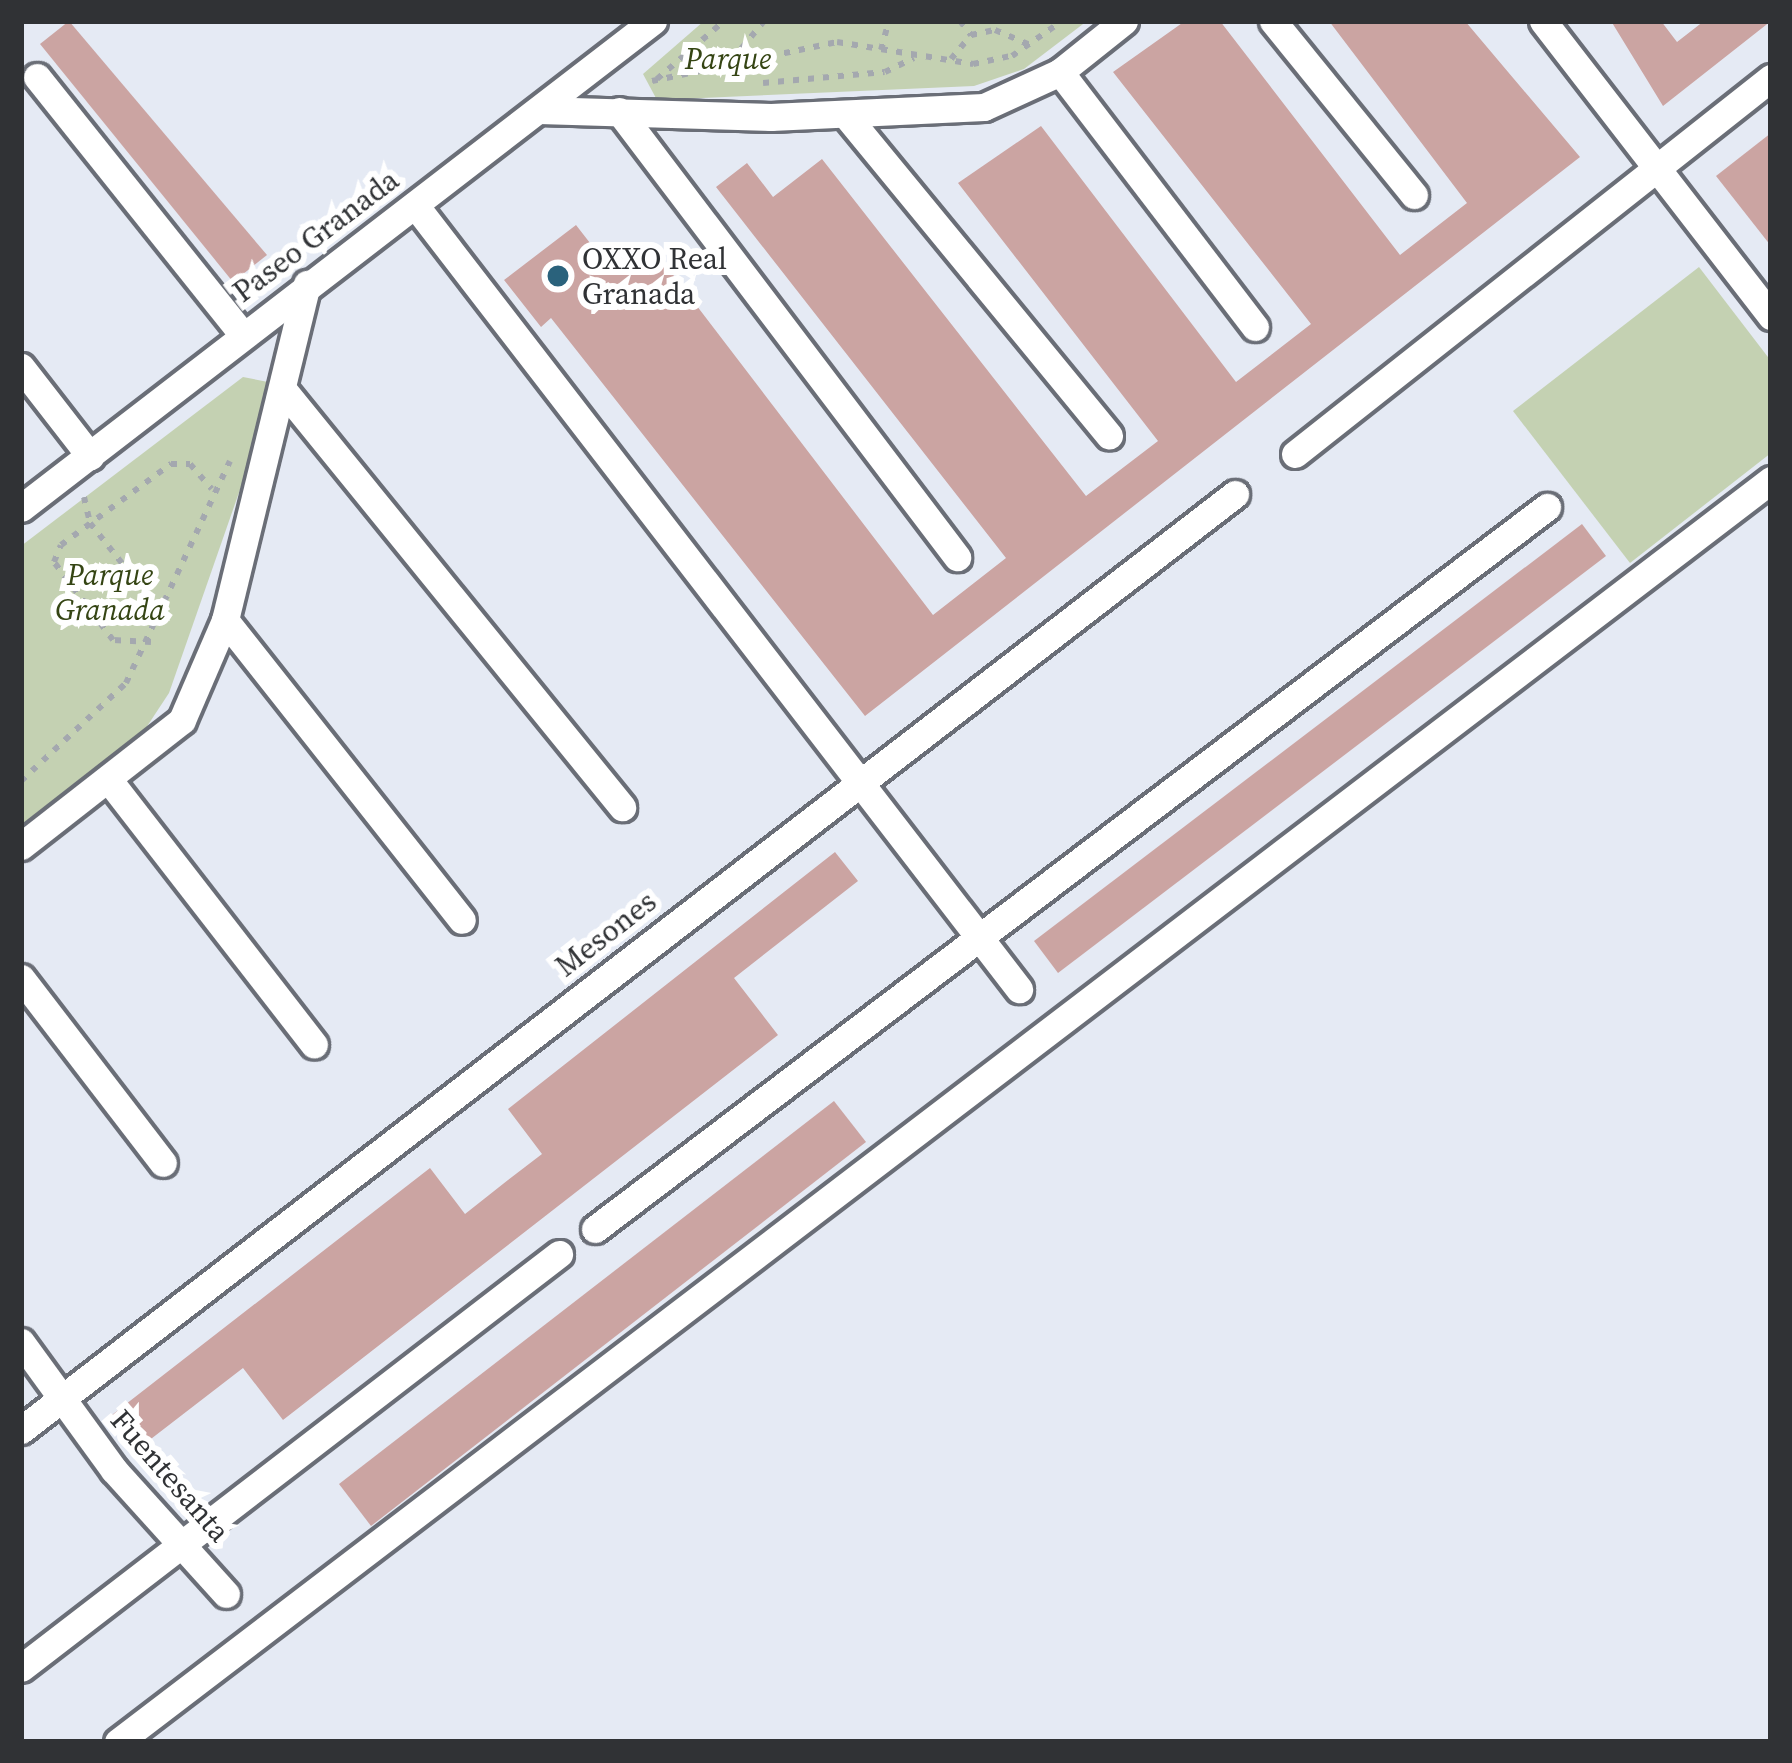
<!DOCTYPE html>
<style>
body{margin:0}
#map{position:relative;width:1792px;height:1763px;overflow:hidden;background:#e5eaf4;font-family:"Source Serif 4",serif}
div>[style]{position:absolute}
.green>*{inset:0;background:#c4d1b2}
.building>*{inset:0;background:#cba4a2}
.path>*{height:6px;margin-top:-3px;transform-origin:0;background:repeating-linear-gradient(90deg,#a4a8af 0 6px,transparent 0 15px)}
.roads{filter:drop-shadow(3px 0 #6a6e77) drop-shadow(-3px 0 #6a6e77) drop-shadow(0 3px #6a6e77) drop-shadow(0 -3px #6a6e77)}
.minor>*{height:27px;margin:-13.5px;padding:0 13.5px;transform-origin:13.5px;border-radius:13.5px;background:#fff}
.dots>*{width:33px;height:33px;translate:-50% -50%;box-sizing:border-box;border:6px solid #fff;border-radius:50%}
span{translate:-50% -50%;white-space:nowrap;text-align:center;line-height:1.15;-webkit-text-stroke:12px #fff;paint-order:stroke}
.park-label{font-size:30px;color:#354514;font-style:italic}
.street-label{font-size:30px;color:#303235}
.poi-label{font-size:30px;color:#303235}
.left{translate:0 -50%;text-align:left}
.frame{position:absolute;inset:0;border:24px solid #303235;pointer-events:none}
</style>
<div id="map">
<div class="green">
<i style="clip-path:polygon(704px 21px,1087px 21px,1024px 69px,974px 86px,657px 100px,643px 74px)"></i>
<i style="clip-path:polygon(1699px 267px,1771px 361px,1771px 453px,1630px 563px,1513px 411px)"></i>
<i style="clip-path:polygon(243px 377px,268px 382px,273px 395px,169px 693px,142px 734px,21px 825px,21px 546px)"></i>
</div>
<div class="building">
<i style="clip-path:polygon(69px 21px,267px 255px,233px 282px,40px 44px)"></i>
<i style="clip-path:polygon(1185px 21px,1220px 21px,1400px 255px,1467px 203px,1329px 21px,1465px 21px,1580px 157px,865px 716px,551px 318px,541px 327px,504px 280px,576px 225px,611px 270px,648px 242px,933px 615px,1006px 558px,716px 187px,747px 163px,773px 197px,822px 159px,1086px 496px,1158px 441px,958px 183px,1041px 126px,1236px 382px,1311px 324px,1113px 72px)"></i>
<i style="clip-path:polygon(1611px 21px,1661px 21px,1677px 42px,1704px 21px,1771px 21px,1663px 106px)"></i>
<i style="clip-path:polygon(1771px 133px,1771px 246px,1716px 176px)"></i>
<i style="clip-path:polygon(1582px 524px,1606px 556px,1058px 973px,1034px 941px)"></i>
<i style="clip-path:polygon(835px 852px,858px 881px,734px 978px,778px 1035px,283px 1420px,243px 1368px,134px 1452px,108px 1418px,430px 1168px,465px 1214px,508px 1180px,542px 1154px,508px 1109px)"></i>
<i style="clip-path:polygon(834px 1101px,866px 1142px,371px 1526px,339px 1484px)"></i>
</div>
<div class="path">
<i style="left:960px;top:21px;width:18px;rotate:52deg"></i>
<i style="left:881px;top:50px;width:30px;rotate:-75deg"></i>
<i style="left:951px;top:59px;width:31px;rotate:-50deg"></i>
<i style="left:971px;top:35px;width:25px;rotate:-12deg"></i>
<i style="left:995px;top:30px;width:39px;rotate:23deg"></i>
<i style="left:732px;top:60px;width:50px;rotate:-50.6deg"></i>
<i style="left:657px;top:79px;width:89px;rotate:-40.9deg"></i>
<i style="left:652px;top:81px;width:189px;rotate:-11.9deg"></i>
<i style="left:837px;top:42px;width:138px;rotate:9.2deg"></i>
<i style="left:973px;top:64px;width:40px;rotate:-12deg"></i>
<i style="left:1012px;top:56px;width:61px;rotate:-35deg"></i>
<i style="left:763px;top:83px;width:122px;rotate:-5.2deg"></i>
<i style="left:885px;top:72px;width:32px;rotate:-26deg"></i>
<i style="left:84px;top:497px;width:27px;rotate:77deg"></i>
<i style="left:90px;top:523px;width:119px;rotate:51.5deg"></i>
<i style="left:151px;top:642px;width:38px;rotate:-177deg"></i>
<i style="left:113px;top:640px;width:98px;rotate:-127.1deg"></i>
<i style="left:54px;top:562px;width:18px;rotate:-68deg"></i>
<i style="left:61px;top:545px;width:137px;rotate:-36.4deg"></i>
<i style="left:171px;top:464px;width:19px"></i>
<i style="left:190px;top:464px;width:33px;rotate:49deg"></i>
<i style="left:21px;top:781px;width:144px;rotate:-43deg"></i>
<i style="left:126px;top:683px;width:245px;rotate:-64.9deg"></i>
</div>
<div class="roads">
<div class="minor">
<i style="left:1273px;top:21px;width:224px;rotate:51deg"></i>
<i style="left:1543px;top:21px;width:373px;rotate:52.3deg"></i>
<i style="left:1060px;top:72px;width:321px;rotate:52.6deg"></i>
<i style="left:37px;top:77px;width:327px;rotate:51.4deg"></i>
<i style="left:539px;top:110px;width:232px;rotate:1.7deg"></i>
<i style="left:771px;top:117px;width:213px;rotate:-2.7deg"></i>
<i style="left:984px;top:107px;width:84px;rotate:-24.7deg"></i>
<i style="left:1060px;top:72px;width:82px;rotate:-38.6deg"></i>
<i style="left:619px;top:111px;width:560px;rotate:52.84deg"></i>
<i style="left:845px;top:114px;width:416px;rotate:50.6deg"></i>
<i style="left:415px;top:205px;width:990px;rotate:52.39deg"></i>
<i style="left:21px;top:367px;width:113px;rotate:52.2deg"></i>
<i style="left:285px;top:392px;width:535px;rotate:50.92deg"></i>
<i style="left:1295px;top:454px;width:607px;rotate:-38.31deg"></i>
<i style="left:21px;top:508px;width:798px;rotate:-37.62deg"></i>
<i style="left:225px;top:620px;width:382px;rotate:51.7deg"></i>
<i style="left:108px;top:779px;width:336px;rotate:52.2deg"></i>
<i style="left:21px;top:846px;width:204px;rotate:-38deg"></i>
<i style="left:182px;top:720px;width:109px;rotate:-66.7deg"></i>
<i style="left:225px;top:620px;width:346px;rotate:-76.3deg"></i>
<i style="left:21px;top:978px;width:233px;rotate:52.5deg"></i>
<i style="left:595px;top:1229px;width:1195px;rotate:-37.18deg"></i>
<i style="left:21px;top:1342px;width:158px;rotate:54deg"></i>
<i style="left:114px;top:1470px;width:167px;rotate:47.9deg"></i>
<i style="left:21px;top:1430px;width:1533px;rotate:-37.63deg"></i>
<i style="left:21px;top:1668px;width:679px;rotate:-37.58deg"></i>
<i style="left:118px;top:1742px;width:2080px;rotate:-37.36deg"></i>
</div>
</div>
<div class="dots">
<i style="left:558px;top:276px;background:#2a627c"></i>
</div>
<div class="park-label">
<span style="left:728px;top:59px">Parque</span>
<span style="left:110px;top:592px">Parque<br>Granada</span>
</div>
<div class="street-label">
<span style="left:316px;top:236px;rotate:-37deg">Paseo Granada</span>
<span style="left:606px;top:934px;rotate:-38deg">Mesones</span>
<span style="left:170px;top:1476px;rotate:49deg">Fuentesanta</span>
</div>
<div class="poi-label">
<span class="left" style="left:582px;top:276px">OXXO Real<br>Granada</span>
</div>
<div class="frame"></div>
</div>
